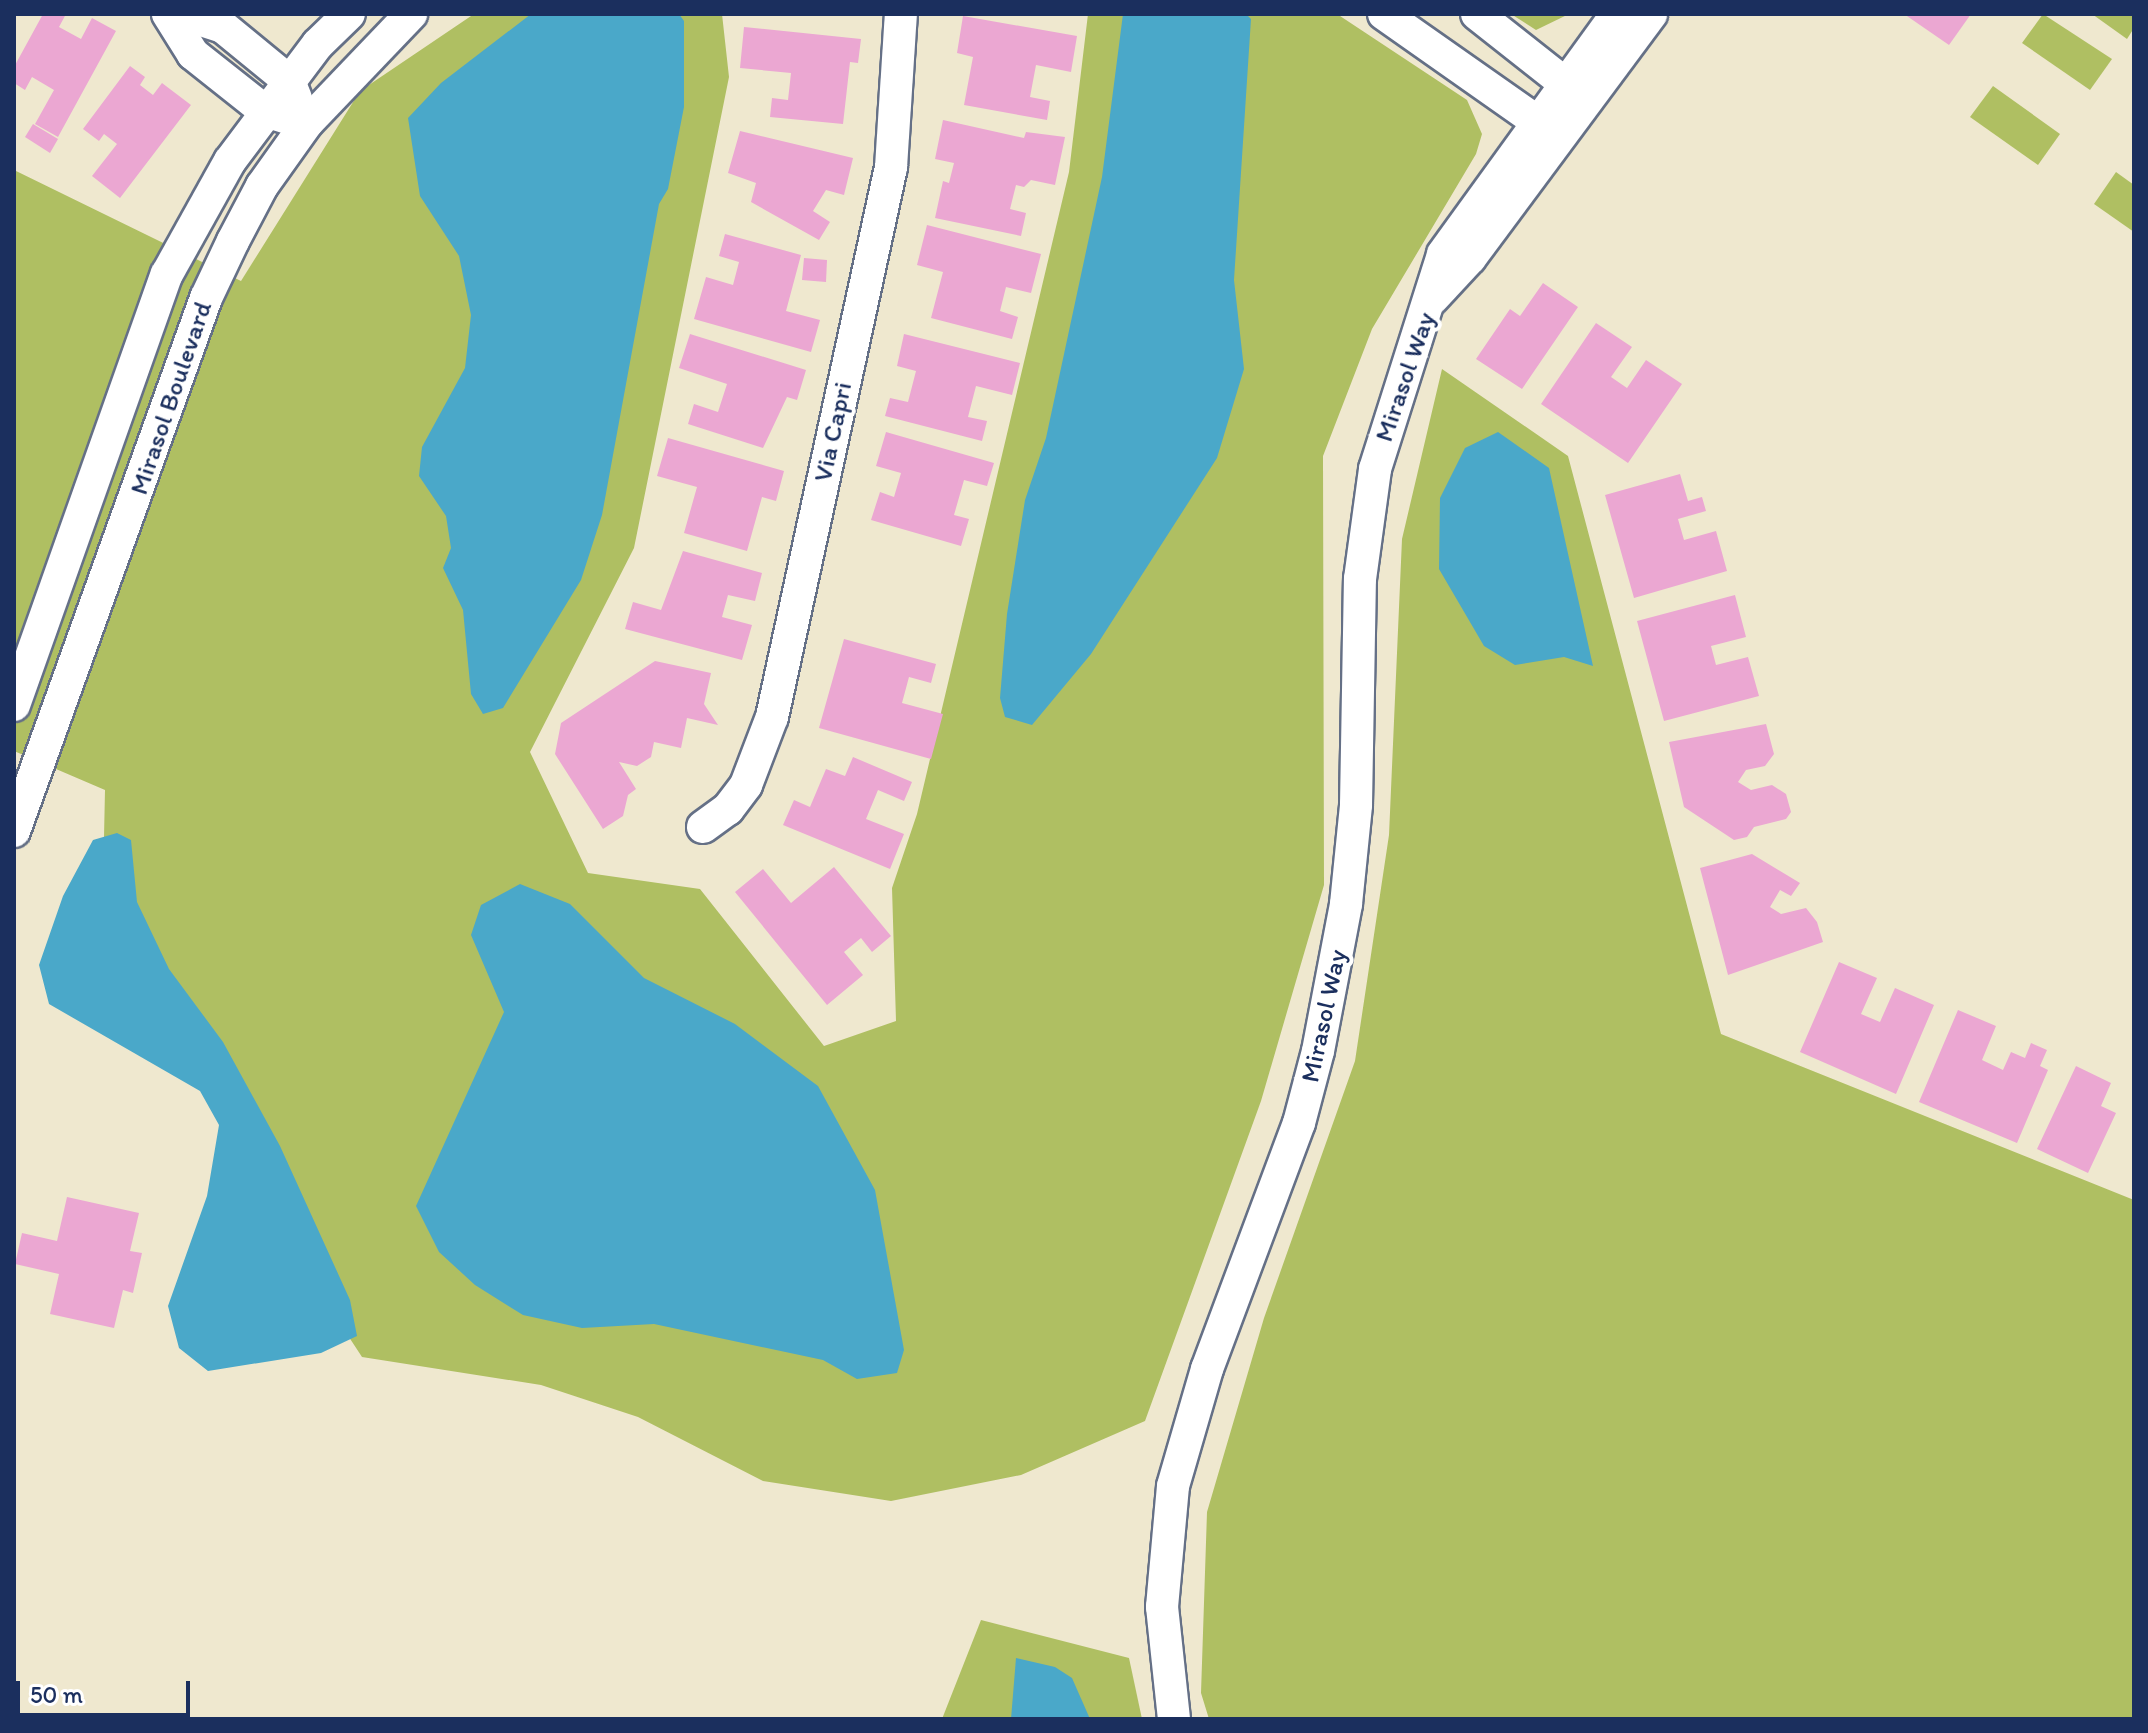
<!DOCTYPE html>
<style>
body{margin:0}
#map{position:relative;width:2148px;height:1733px;overflow:hidden;background:#efe8cf;font-family:Itim,sans-serif}
div>[style]{position:absolute}
.green>*{inset:0;background:#afbf62}
.water>*{inset:0;background:#4aa8c9}
.building>*{inset:0;background:#eba7d2}
.roads{filter:drop-shadow(2px 0 #657086) drop-shadow(-2px 0 #657086) drop-shadow(0 2px #657086) drop-shadow(0 -2px #657086)}
.minor>*{height:32px;margin:-16px;padding:0 16px;transform-origin:16px;border-radius:16px;background:#fff}
span{translate:-50% -50%;white-space:nowrap;text-align:center;line-height:1.15;-webkit-text-stroke:8px #fff;paint-order:stroke}
.street-label{font-size:26px;color:#1b2f5e}
.frame{position:absolute;inset:0;border:16px solid #1b2f5e;pointer-events:none}
.scale{position:absolute;left:16px;top:1681px;width:174px;height:36px;box-sizing:border-box;border:4px solid #1b2f5e;border-top:0;padding-left:10px;font-size:24px;line-height:28px;white-space:nowrap;color:#1b2f5e;-webkit-text-stroke:6px #fff;paint-order:stroke}
</style>
<div id="map">
<div class="green">
<i style="clip-path:polygon(474px 14px,722px 14px,729px 77px,634px 548px,530px 752px,588px 873px,700px 889px,824px 1046px,896px 1021px,892px 888px,917px 814px,1069px 172px,1088px 14px,1337px 14px,1467px 100px,1482px 134px,1476px 154px,1372px 329px,1323px 456px,1324px 885px,1261px 1101px,1145px 1421px,1021px 1475px,891px 1501px,763px 1481px,638px 1417px,541px 1385px,362px 1357px,307px 1273px,103px 884px,105px 790px,14px 751px,14px 170px,241px 281px,360px 91px)"></i>
<i style="clip-path:polygon(1511px 14px,1569px 14px,1536px 30px)"></i>
<i style="clip-path:polygon(2043px 14px,2112px 59px,2090px 90px,2022px 43px)"></i>
<i style="clip-path:polygon(2092px 14px,2134px 14px,2134px 28px,2127px 39px)"></i>
<i style="clip-path:polygon(1993px 86px,2060px 134px,2038px 165px,1970px 117px)"></i>
<i style="clip-path:polygon(2116px 172px,2134px 185px,2134px 232px,2094px 204px)"></i>
<i style="clip-path:polygon(1442px 369px,1568px 456px,1721px 1034px,2134px 1200px,2134px 1719px,1209px 1719px,1201px 1693px,1207px 1512px,1264px 1318px,1355px 1061px,1389px 835px,1402px 539px)"></i>
<i style="clip-path:polygon(981px 1620px,1129px 1658px,1142px 1719px,942px 1719px)"></i>
</div>
<div class="water">
<i style="clip-path:polygon(531px 14px,679px 14px,684px 21px,684px 107px,668px 189px,659px 204px,602px 515px,581px 580px,503px 708px,483px 714px,471px 694px,463px 610px,443px 568px,451px 548px,446px 516px,419px 476px,422px 447px,465px 368px,471px 315px,459px 256px,420px 196px,408px 118px,441px 83px)"></i>
<i style="clip-path:polygon(1123px 14px,1246px 14px,1251px 19px,1234px 280px,1244px 369px,1217px 458px,1091px 654px,1032px 725px,1005px 717px,1000px 698px,1007px 614px,1025px 500px,1046px 438px,1102px 177px)"></i>
<i style="clip-path:polygon(1498px 432px,1549px 468px,1593px 666px,1564px 657px,1515px 665px,1484px 646px,1439px 569px,1440px 498px,1465px 448px)"></i>
<i style="clip-path:polygon(117px 833px,131px 840px,137px 902px,169px 969px,223px 1042px,280px 1146px,350px 1300px,357px 1336px,321px 1353px,208px 1371px,179px 1348px,168px 1306px,207px 1196px,219px 1125px,200px 1091px,49px 1004px,39px 965px,63px 896px,93px 840px)"></i>
<i style="clip-path:polygon(520px 884px,570px 904px,644px 978px,735px 1024px,818px 1086px,875px 1190px,904px 1350px,897px 1373px,857px 1379px,823px 1360px,654px 1324px,582px 1328px,523px 1315px,475px 1285px,439px 1252px,416px 1206px,504px 1012px,471px 935px,481px 905px)"></i>
<i style="clip-path:polygon(1016px 1658px,1055px 1667px,1072px 1678px,1090px 1719px,1011px 1719px)"></i>
</div>
<div class="building">
<i style="clip-path:polygon(43px 14px,66px 14px,59px 27px,81px 39px,92px 18px,116px 31px,58px 137px,35px 124px,54px 90px,32px 77px,25px 90px,14px 83px,14px 67px)"></i>
<i style="clip-path:polygon(1904px 14px,1971px 14px,1949px 45px)"></i>
<i style="clip-path:polygon(963px 16px,1077px 36px,1071px 72px,1036px 65px,1030px 97px,1050px 101px,1047px 120px,964px 105px,973px 57px,957px 53px)"></i>
<i style="clip-path:polygon(744px 27px,861px 39px,858px 63px,850px 62px,843px 124px,770px 117px,772px 98px,788px 100px,791px 73px,740px 68px)"></i>
<i style="clip-path:polygon(130px 66px,145px 77px,140px 85px,153px 95px,162px 83px,191px 105px,120px 198px,92px 176px,117px 144px,104px 134px,99px 141px,83px 129px)"></i>
<i style="clip-path:polygon(943px 120px,1024px 138px,1026px 132px,1065px 137px,1055px 185px,1031px 180px,1024px 187px,1016px 185px,1010px 209px,1026px 213px,1021px 236px,935px 218px,943px 181px,949px 183px,954px 163px,935px 159px)"></i>
<i style="clip-path:polygon(33px 124px,58px 139px,50px 153px,25px 137px)"></i>
<i style="clip-path:polygon(740px 131px,853px 158px,844px 195px,826px 190px,813px 211px,830px 222px,819px 240px,751px 202px,756px 183px,728px 173px)"></i>
<i style="clip-path:polygon(927px 225px,1041px 254px,1031px 293px,1006px 287px,1000px 311px,1018px 317px,1012px 339px,931px 318px,943px 272px,917px 265px)"></i>
<i style="clip-path:polygon(725px 234px,801px 255px,786px 311px,820px 320px,811px 352px,694px 319px,706px 277px,733px 285px,739px 262px,719px 256px)"></i>
<i style="clip-path:polygon(804px 258px,827px 260px,826px 282px,802px 280px)"></i>
<i style="clip-path:polygon(1543px 283px,1578px 307px,1522px 389px,1476px 359px,1510px 309px,1520px 316px)"></i>
<i style="clip-path:polygon(1596px 323px,1632px 347px,1611px 377px,1627px 388px,1646px 360px,1682px 384px,1628px 463px,1541px 404px)"></i>
<i style="clip-path:polygon(690px 334px,806px 370px,797px 400px,787px 397px,763px 448px,688px 424px,694px 404px,718px 412px,727px 384px,679px 368px)"></i>
<i style="clip-path:polygon(904px 334px,1020px 363px,1012px 395px,976px 386px,968px 417px,987px 421px,982px 441px,885px 416px,890px 398px,908px 402px,916px 371px,897px 366px)"></i>
<i style="clip-path:polygon(886px 432px,994px 463px,987px 486px,964px 480px,954px 515px,969px 519px,961px 546px,871px 520px,880px 492px,894px 497px,901px 473px,876px 466px)"></i>
<i style="clip-path:polygon(668px 438px,784px 471px,776px 501px,762px 497px,747px 551px,684px 533px,697px 487px,657px 476px)"></i>
<i style="clip-path:polygon(1680px 474px,1688px 501px,1702px 497px,1706px 511px,1678px 519px,1684px 540px,1716px 531px,1727px 571px,1634px 598px,1605px 495px)"></i>
<i style="clip-path:polygon(683px 551px,762px 573px,755px 601px,728px 595px,722px 617px,752px 625px,742px 660px,625px 629px,633px 602px,661px 610px)"></i>
<i style="clip-path:polygon(1735px 595px,1746px 637px,1711px 646px,1716px 665px,1748px 657px,1759px 696px,1664px 721px,1637px 621px)"></i>
<i style="clip-path:polygon(844px 639px,936px 664px,931px 683px,909px 677px,902px 703px,943px 714px,931px 759px,819px 728px)"></i>
<i style="clip-path:polygon(655px 661px,711px 673px,704px 704px,718px 725px,687px 718px,681px 748px,654px 742px,651px 757px,637px 766px,619px 762px,636px 789px,628px 795px,623px 816px,603px 829px,555px 754px,561px 723px)"></i>
<i style="clip-path:polygon(1766px 724px,1774px 754px,1765px 766px,1746px 770px,1738px 782px,1751px 790px,1772px 785px,1786px 794px,1791px 812px,1786px 819px,1754px 827px,1747px 837px,1734px 840px,1684px 807px,1669px 742px)"></i>
<i style="clip-path:polygon(853px 757px,912px 782px,904px 801px,878px 790px,866px 819px,904px 834px,890px 869px,783px 825px,794px 800px,810px 807px,826px 769px,845px 776px)"></i>
<i style="clip-path:polygon(1752px 854px,1800px 883px,1791px 896px,1780px 890px,1770px 907px,1781px 914px,1806px 908px,1817px 922px,1823px 942px,1728px 975px,1700px 868px)"></i>
<i style="clip-path:polygon(834px 867px,891px 936px,872px 952px,861px 938px,844px 952px,863px 975px,827px 1005px,735px 892px,763px 869px,791px 903px)"></i>
<i style="clip-path:polygon(1839px 962px,1877px 978px,1861px 1014px,1880px 1022px,1895px 988px,1934px 1005px,1896px 1094px,1800px 1052px)"></i>
<i style="clip-path:polygon(1958px 1010px,1996px 1026px,1982px 1060px,2003px 1070px,2011px 1052px,2025px 1058px,2031px 1043px,2047px 1050px,2040px 1066px,2048px 1070px,2017px 1143px,1919px 1102px)"></i>
<i style="clip-path:polygon(2076px 1066px,2111px 1083px,2101px 1106px,2116px 1113px,2088px 1173px,2037px 1149px)"></i>
<i style="clip-path:polygon(67px 1197px,139px 1213px,130px 1251px,142px 1253px,133px 1293px,123px 1290px,114px 1328px,50px 1314px,59px 1274px,15px 1264px,22px 1233px,57px 1241px)"></i>
</div>
<div class="roads">
<div class="minor">
<i style="left:168px;top:14px;width:47px;rotate:58deg"></i>
<i style="left:193px;top:54px;width:92px;rotate:38.4deg"></i>
<i style="left:265px;top:111px;width:21px;rotate:17deg"></i>
<i style="left:183px;top:14px;width:42px;rotate:18deg"></i>
<i style="left:223px;top:27px;width:85px;rotate:39.3deg"></i>
<i style="left:289px;top:81px;width:18px;rotate:68deg"></i>
<i style="left:1384px;top:14px;width:209px;rotate:35.1deg"></i>
<i style="left:1477px;top:14px;width:132px;rotate:38.3deg"></i>
<i style="left:1433px;top:298px;width:54px;rotate:-47.2deg"></i>
<i style="left:1470px;top:258px;width:304px;rotate:-53.4deg"></i>
<i style="left:14px;top:705px;width:457px;rotate:-70.5deg"></i>
<i style="left:167px;top:274px;width:129px;rotate:-60.9deg"></i>
<i style="left:230px;top:161px;width:146px;rotate:-53.1deg"></i>
<i style="left:318px;top:44px;width:43px;rotate:-44.1deg"></i>
<i style="left:703px;top:827px;width:31px;rotate:-36deg"></i>
<i style="left:728px;top:809px;width:30px;rotate:-53deg"></i>
<i style="left:746px;top:785px;width:73px;rotate:-69.1deg"></i>
<i style="left:772px;top:717px;width:563px;rotate:-77.79deg"></i>
<i style="left:891px;top:167px;width:153px;rotate:-86.3deg"></i>
<i style="left:14px;top:831px;width:567px;rotate:-70.19deg"></i>
<i style="left:206px;top:298px;width:63px;rotate:-64.7deg"></i>
<i style="left:233px;top:241px;width:62px;rotate:-62.2deg"></i>
<i style="left:262px;top:186px;width:77px;rotate:-54.5deg"></i>
<i style="left:307px;top:123px;width:151px;rotate:-46.3deg"></i>
<i style="left:1174px;top:1719px;width:113px;rotate:-96.1deg"></i>
<i style="left:1162px;top:1607px;width:121px;rotate:-84.8deg"></i>
<i style="left:1173px;top:1486px;width:122px;rotate:-73.8deg"></i>
<i style="left:1207px;top:1369px;width:263px;rotate:-69.5deg"></i>
<i style="left:1299px;top:1123px;width:74px;rotate:-75.2deg"></i>
<i style="left:1318px;top:1051px;width:150px;rotate:-79.2deg"></i>
<i style="left:1346px;top:904px;width:100px;rotate:-84.2deg"></i>
<i style="left:1356px;top:805px;width:226px;rotate:-89deg"></i>
<i style="left:1360px;top:579px;width:111px;rotate:-82.2deg"></i>
<i style="left:1375px;top:469px;width:225px;rotate:-72.4deg"></i>
<i style="left:1443px;top:254px;width:296px;rotate:-54.1deg"></i>
</div>
</div>
<div class="street-label">
<span style="left:1405px;top:377px;rotate:-71deg">Mirasol Way</span>
<span style="left:171px;top:398px;rotate:-71deg">Mirasol Boulevard</span>
<span style="left:833px;top:432px;rotate:-78deg">Via Capri</span>
<span style="left:1324px;top:1016px;rotate:-78deg">Mirasol Way</span>
</div>
<div class="frame"></div>
<div class="scale">50 m</div>
</div>
